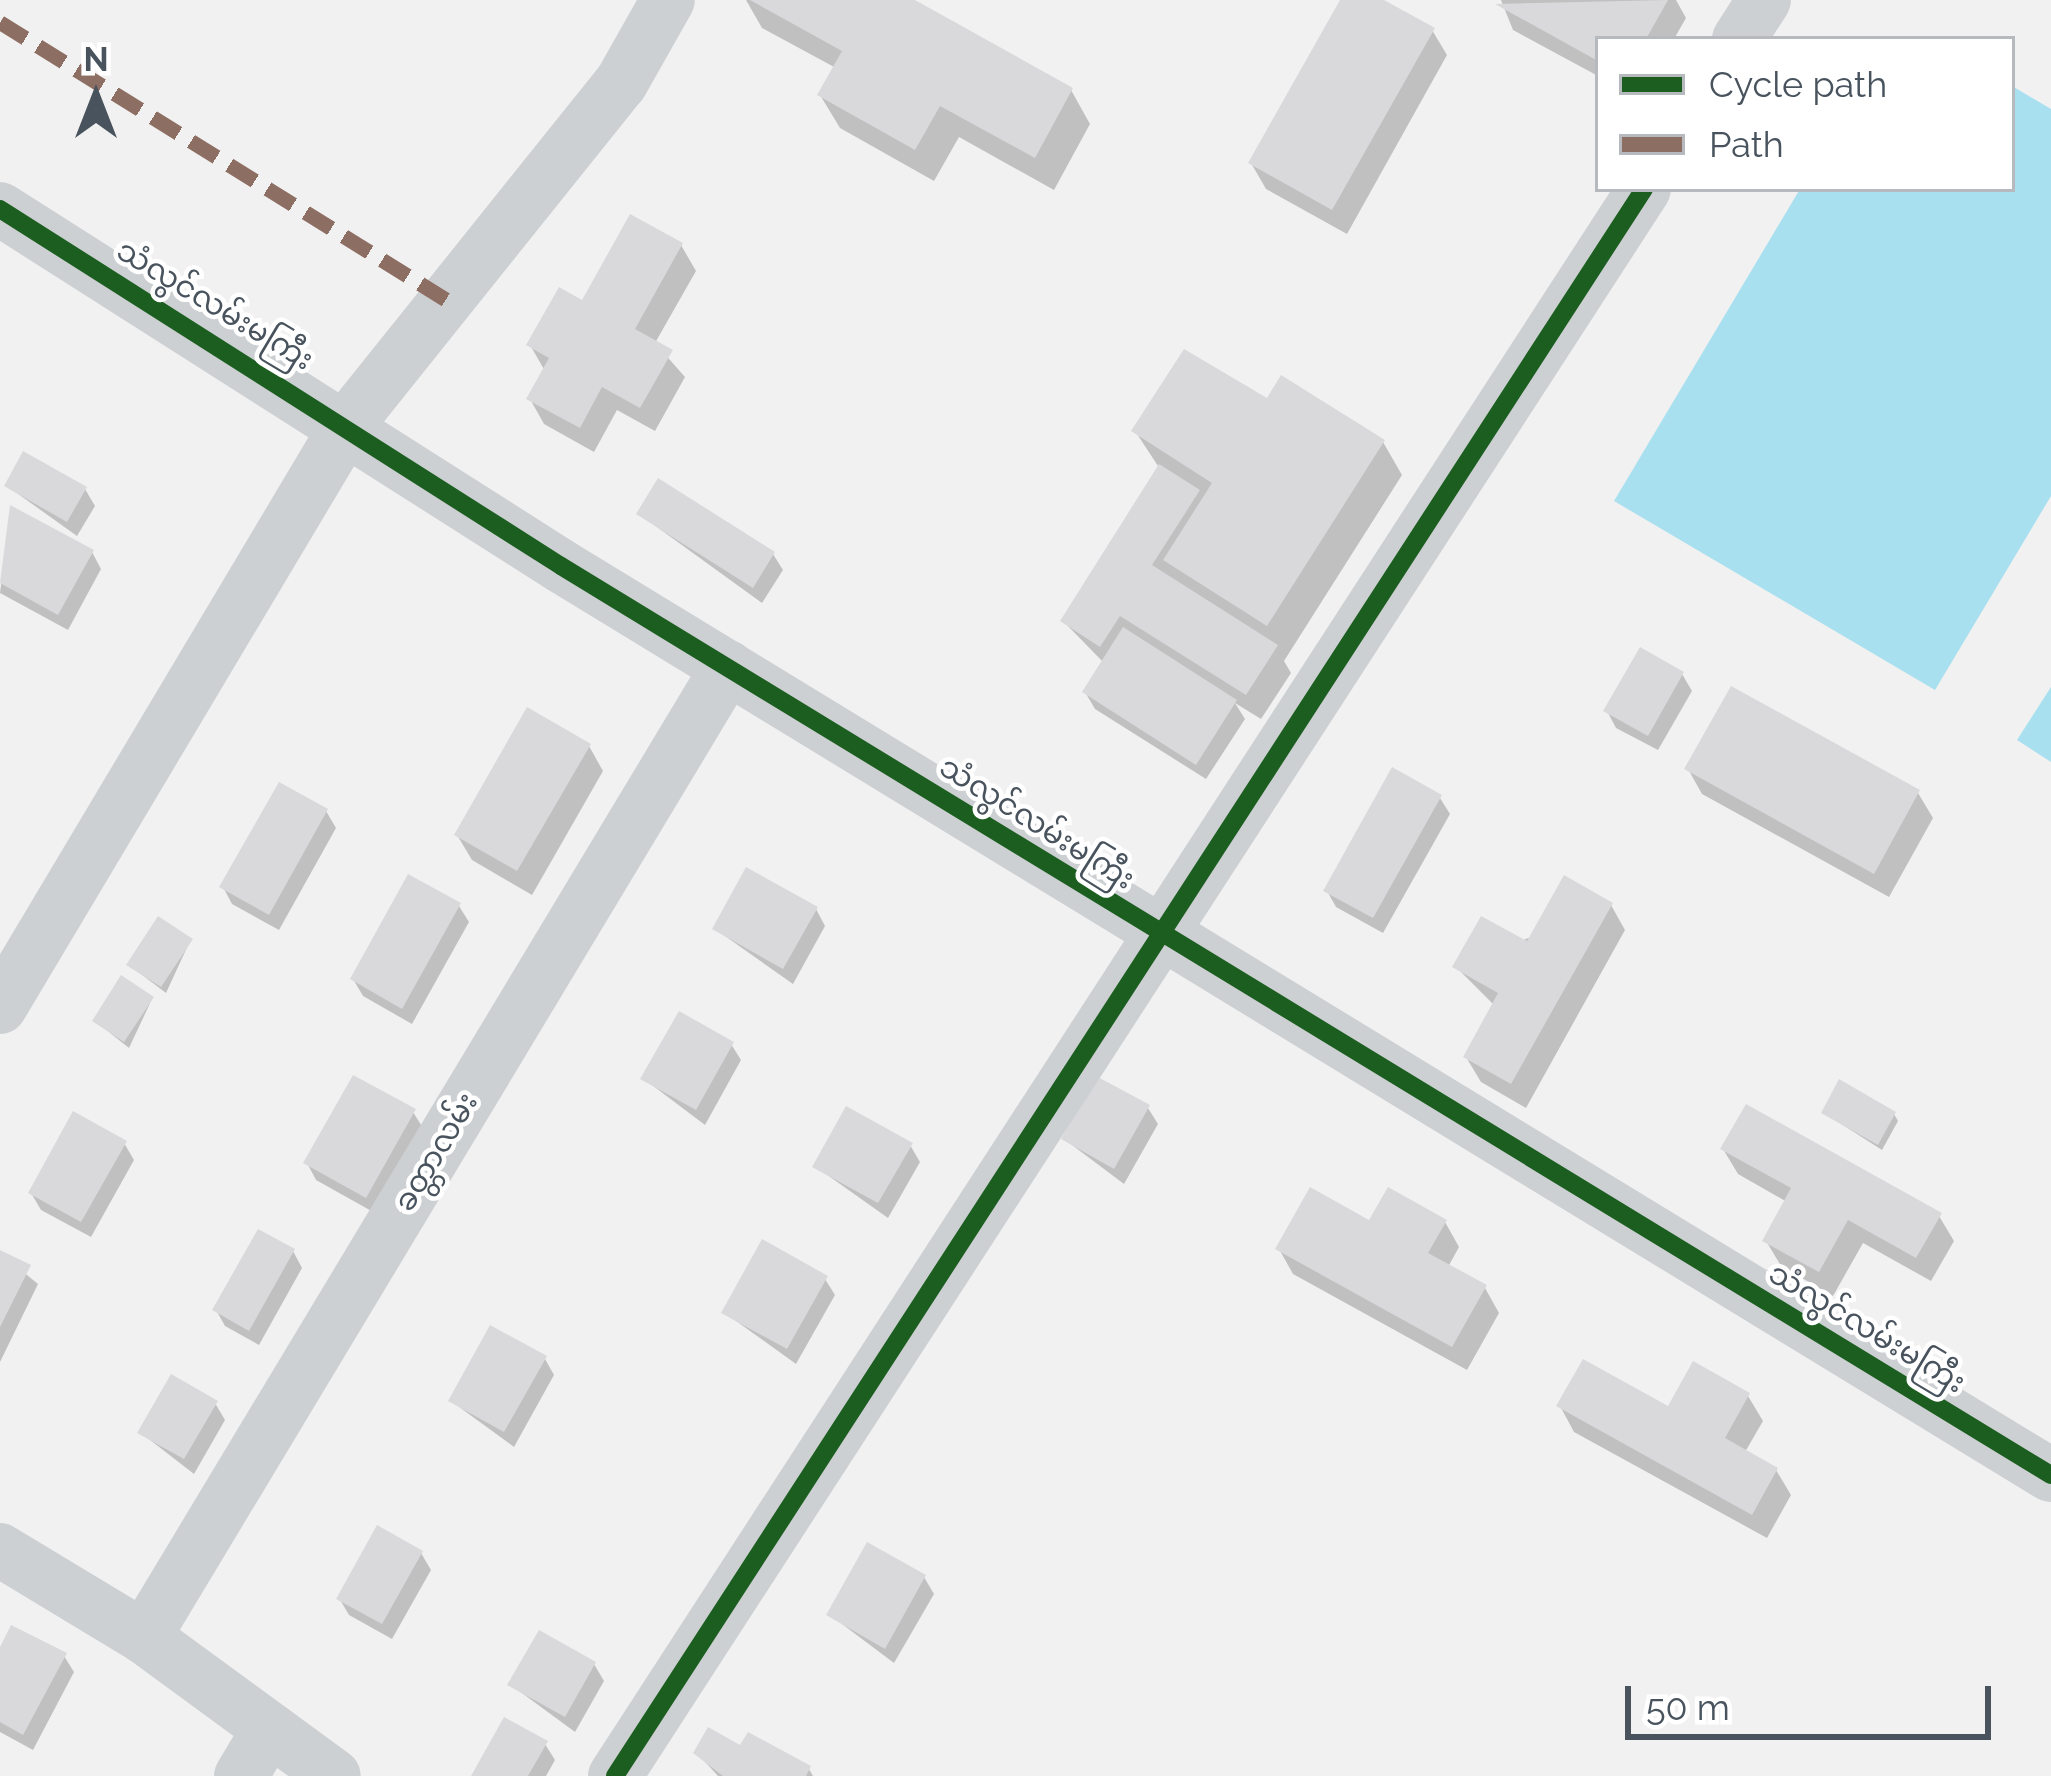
<!DOCTYPE html>
<meta charset="utf-8">
<style>
body{margin:0}
#map{position:relative;width:2051px;height:1776px;overflow:hidden;background:#f2f1f1;font-family:Raleway,"Noto Sans Myanmar",sans-serif}
div>[style]{position:absolute}
.water>*{inset:0;background:#a9e0ef}
.shadow>*{inset:0;background:#0003}
.building>*{inset:0;background:#d9d9db}
.minor>*{height:54px;margin:-27px;padding:0 27px;transform-origin:27px;border-radius:27px;background:#cdd0d2}
.quiet>*{height:15px;margin-top:-7.5px;transform-origin:0;background:repeating-linear-gradient(90deg,#8d6e63 0 30px,transparent 0 45px)}
.cycleway>*{height:18px;margin:-9px;padding:0 9px;transform-origin:9px;border-radius:9px;background:#1b5e20}
span{translate:-50% -50%;white-space:nowrap;text-align:center;line-height:1.15;-webkit-text-stroke:9px #fff;paint-order:stroke}
.street-label{font-size:30px;color:#48535e}
.legend{position:absolute;left:1595px;top:36px;width:420px;height:156px;box-sizing:border-box;background:#fff;border:3px solid #b6babf;margin:0;padding:15px 21px;list-style:none;font-size:36px;color:#48535e}
.legend li{display:flex;align-items:center;gap:24px;height:60px}
.legend b{width:60px;border:3px solid #b6babf}
.north{position:absolute;left:36px;top:36px;width:120px;height:120px;-webkit-text-stroke:9px #fff;paint-order:stroke;rotate:0deg;font-size:33px;font-weight:700;line-height:48px;text-align:center;color:#48535e}
.north::after{content:'';display:block;margin:auto;width:42px;height:54px;background:#48535e;clip-path:polygon(50% 0,100% 100%,50% 72%,0 100%)}
.scale{position:absolute;left:1625px;top:1686px;width:366px;height:54px;box-sizing:border-box;border:6px solid #48535e;border-top:0;padding-left:15px;font-size:36px;line-height:42px;white-space:nowrap;color:#48535e;-webkit-text-stroke:9px #fff;paint-order:stroke}
</style>
<div id="map">
<div class="water">
<i style="clip-path:polygon(2012px 86px,2051px 109px,2051px 496px,1935px 690px,1614px 501px,1800px 189px,2012px 189px)"></i>
<i style="clip-path:polygon(2051px 687px,2051px 762px,2017px 740px)"></i>
</div>
<div class="shadow">
<i style="clip-path:polygon(746px 0,909px 0,1071px 90px,1090px 124px,1054px 190px,959px 137px,934px 181px,840px 128px,820px 95px,836px 68px,762px 28px)"></i>
<i style="clip-path:polygon(1344px 0,1378px 0,1432px 30px,1447px 55px,1347px 234px,1266px 189px,1251px 163px)"></i>
<i style="clip-path:polygon(1501px 0,1676px 0,1686px 18px,1674px 39px,1598px 39px,1598px 76px,1513px 30px)"></i>
<i style="clip-path:polygon(681px 245px,696px 271px,655px 343px,685px 377px,655px 431px,617px 410px,594px 452px,544px 424px,530px 399px,545px 371px,530px 345px)"></i>
<i style="clip-path:polygon(1268px 402px,1383px 442px,1402px 475px,1284px 661px,1291px 673px,1261px 719px,1235px 703px,1245px 719px,1206px 779px,1095px 709px,1085px 692px,1104px 663px,1063px 621px,1160px 469px,1135px 431px)"></i>
<i style="clip-path:polygon(7px 486px,85px 489px,95px 506px,77px 536px)"></i>
<i style="clip-path:polygon(11px 509px,92px 552px,101px 569px,68px 630px,0 593px)"></i>
<i style="clip-path:polygon(639px 514px,773px 554px,783px 570px,762px 603px)"></i>
<i style="clip-path:polygon(1682px 674px,1692px 691px,1658px 750px,1616px 728px,1607px 711px)"></i>
<i style="clip-path:polygon(589px 746px,603px 771px,532px 895px,472px 860px,457px 835px)"></i>
<i style="clip-path:polygon(1688px 769px,1918px 793px,1933px 818px,1889px 897px,1702px 794px)"></i>
<i style="clip-path:polygon(1440px 798px,1450px 814px,1383px 933px,1336px 907px,1327px 891px)"></i>
<i style="clip-path:polygon(326px 811px,336px 828px,279px 930px,232px 904px,223px 887px)"></i>
<i style="clip-path:polygon(1611px 905px,1625px 930px,1526px 1108px,1481px 1082px,1466px 1057px,1495px 1006px,1456px 967px)"></i>
<i style="clip-path:polygon(459px 906px,469px 922px,412px 1024px,363px 996px,353px 979px)"></i>
<i style="clip-path:polygon(816px 909px,825px 926px,793px 984px,715px 929px)"></i>
<i style="clip-path:polygon(190px 941px,166px 993px,129px 965px)"></i>
<i style="clip-path:polygon(152px 999px,129px 1048px,95px 1021px)"></i>
<i style="clip-path:polygon(731px 1044px,741px 1060px,705px 1125px,644px 1079px)"></i>
<i style="clip-path:polygon(1148px 1108px,1158px 1124px,1124px 1184px,1064px 1139px)"></i>
<i style="clip-path:polygon(413px 1112px,423px 1128px,375px 1213px,316px 1180px,307px 1163px)"></i>
<i style="clip-path:polygon(1824px 1113px,1894px 1114px,1898px 1121px,1882px 1150px)"></i>
<i style="clip-path:polygon(124px 1143px,134px 1160px,91px 1237px,41px 1210px,31px 1193px)"></i>
<i style="clip-path:polygon(910px 1145px,920px 1162px,888px 1218px,816px 1167px)"></i>
<i style="clip-path:polygon(1723px 1149px,1939px 1216px,1954px 1241px,1931px 1281px,1863px 1243px,1833px 1296px,1781px 1266px,1766px 1241px,1787px 1202px,1738px 1174px)"></i>
<i style="clip-path:polygon(1445px 1222px,1459px 1247px,1448px 1267px,1485px 1288px,1499px 1313px,1467px 1370px,1293px 1274px,1279px 1249px,1370px 1224px)"></i>
<i style="clip-path:polygon(293px 1251px,302px 1268px,259px 1345px,225px 1326px,216px 1310px)"></i>
<i style="clip-path:polygon(0 1253px,38px 1284px,0 1362px)"></i>
<i style="clip-path:polygon(825px 1279px,835px 1295px,796px 1364px,725px 1313px)"></i>
<i style="clip-path:polygon(545px 1359px,554px 1375px,514px 1447px,451px 1401px)"></i>
<i style="clip-path:polygon(1748px 1396px,1763px 1421px,1745px 1452px,1776px 1470px,1791px 1495px,1767px 1538px,1574px 1432px,1560px 1406px,1669px 1410px)"></i>
<i style="clip-path:polygon(215px 1403px,225px 1420px,194px 1474px,141px 1433px)"></i>
<i style="clip-path:polygon(421px 1553px,431px 1570px,392px 1639px,349px 1615px,339px 1598px)"></i>
<i style="clip-path:polygon(924px 1577px,934px 1594px,894px 1663px,830px 1615px)"></i>
<i style="clip-path:polygon(0 1653px,64px 1656px,74px 1672px,33px 1750px,0 1732px)"></i>
<i style="clip-path:polygon(594px 1664px,604px 1681px,575px 1732px,511px 1685px)"></i>
<i style="clip-path:polygon(545px 1744px,555px 1760px,546px 1776px,475px 1776px)"></i>
<i style="clip-path:polygon(742px 1750px,809px 1769px,813px 1776px,718px 1776px,697px 1753px)"></i>
</div>
<div class="building">
<i style="clip-path:polygon(750px 0,915px 0,1073px 88px,1035px 158px,940px 106px,915px 150px,817px 95px,842px 51px)"></i>
<i style="clip-path:polygon(1340px 0,1384px 0,1435px 28px,1332px 210px,1248px 163px)"></i>
<i style="clip-path:polygon(1668px 0,1646px 39px,1598px 39px,1598px 61px,1495px 4px)"></i>
<i style="clip-path:polygon(630px 214px,683px 243px,635px 329px,673px 350px,640px 408px,602px 387px,580px 428px,526px 399px,549px 358px,526px 345px,559px 287px,582px 300px)"></i>
<i style="clip-path:polygon(1184px 349px,1267px 398px,1281px 375px,1385px 440px,1267px 626px,1163px 560px,1212px 483px,1131px 431px)"></i>
<i style="clip-path:polygon(23px 451px,87px 487px,67px 522px,4px 486px)"></i>
<i style="clip-path:polygon(1159px 464px,1200px 490px,1152px 565px,1278px 645px,1246px 695px,1120px 616px,1100px 647px,1060px 621px)"></i>
<i style="clip-path:polygon(658px 478px,775px 552px,753px 588px,636px 514px)"></i>
<i style="clip-path:polygon(10px 505px,94px 550px,58px 615px,0 583px)"></i>
<i style="clip-path:polygon(1123px 627px,1237px 700px,1196px 765px,1082px 692px)"></i>
<i style="clip-path:polygon(1640px 647px,1684px 672px,1648px 736px,1603px 711px)"></i>
<i style="clip-path:polygon(1731px 686px,1920px 790px,1874px 874px,1684px 769px)"></i>
<i style="clip-path:polygon(527px 707px,591px 744px,517px 871px,454px 835px)"></i>
<i style="clip-path:polygon(1392px 767px,1442px 795px,1373px 918px,1323px 891px)"></i>
<i style="clip-path:polygon(279px 782px,328px 809px,269px 915px,219px 887px)"></i>
<i style="clip-path:polygon(746px 867px,818px 907px,783px 969px,712px 929px)"></i>
<i style="clip-path:polygon(408px 874px,461px 903px,402px 1009px,350px 979px)"></i>
<i style="clip-path:polygon(1564px 875px,1613px 903px,1511px 1084px,1463px 1057px,1498px 993px,1452px 967px,1481px 916px,1527px 941px)"></i>
<i style="clip-path:polygon(158px 916px,193px 939px,161px 987px,126px 965px)"></i>
<i style="clip-path:polygon(121px 975px,154px 997px,124px 1042px,92px 1021px)"></i>
<i style="clip-path:polygon(679px 1011px,734px 1042px,696px 1110px,640px 1079px)"></i>
<i style="clip-path:polygon(353px 1075px,416px 1109px,366px 1198px,303px 1163px)"></i>
<i style="clip-path:polygon(1096px 1076px,1150px 1105px,1114px 1169px,1061px 1139px)"></i>
<i style="clip-path:polygon(1839px 1079px,1896px 1112px,1878px 1145px,1821px 1113px)"></i>
<i style="clip-path:polygon(1746px 1104px,1942px 1213px,1916px 1258px,1848px 1220px,1819px 1272px,1762px 1241px,1791px 1188px,1720px 1149px)"></i>
<i style="clip-path:polygon(846px 1106px,913px 1143px,878px 1203px,812px 1167px)"></i>
<i style="clip-path:polygon(73px 1111px,127px 1141px,81px 1222px,28px 1193px)"></i>
<i style="clip-path:polygon(1310px 1187px,1369px 1220px,1388px 1187px,1447px 1220px,1428px 1253px,1487px 1285px,1452px 1347px,1275px 1249px)"></i>
<i style="clip-path:polygon(258px 1229px,295px 1249px,249px 1331px,212px 1310px)"></i>
<i style="clip-path:polygon(762px 1239px,828px 1276px,787px 1349px,721px 1313px)"></i>
<i style="clip-path:polygon(0 1250px,31px 1265px,0 1327px)"></i>
<i style="clip-path:polygon(490px 1325px,547px 1356px,504px 1432px,448px 1401px)"></i>
<i style="clip-path:polygon(1583px 1359px,1668px 1406px,1693px 1361px,1750px 1393px,1725px 1438px,1778px 1468px,1752px 1515px,1556px 1406px)"></i>
<i style="clip-path:polygon(171px 1374px,218px 1401px,184px 1459px,137px 1433px)"></i>
<i style="clip-path:polygon(377px 1525px,423px 1551px,382px 1624px,336px 1599px)"></i>
<i style="clip-path:polygon(867px 1542px,926px 1575px,885px 1649px,826px 1615px)"></i>
<i style="clip-path:polygon(11px 1625px,67px 1653px,23px 1735px,0 1722px,0 1647px)"></i>
<i style="clip-path:polygon(539px 1630px,596px 1662px,565px 1717px,507px 1685px)"></i>
<i style="clip-path:polygon(504px 1717px,548px 1741px,528px 1776px,471px 1776px)"></i>
<i style="clip-path:polygon(708px 1727px,740px 1745px,748px 1732px,811px 1766px,806px 1776px,723px 1776px,693px 1753px)"></i>
</div>
<div class="minor">
<i style="left:1739px;top:39px;width:46px;rotate:-57.3deg"></i>
<i style="left:0;top:209px;width:665px;rotate:32.47deg"></i>
<i style="left:561px;top:566px;width:1745px;rotate:31.39deg"></i>
<i style="left:0;top:1007px;width:681px;rotate:-59.18deg"></i>
<i style="left:349px;top:422px;width:435px;rotate:-51.3deg"></i>
<i style="left:621px;top:83px;width:95px;rotate:-60.5deg"></i>
<i style="left:0;top:1550px;width:168px;rotate:31.1deg"></i>
<i style="left:144px;top:1637px;width:235px;rotate:36.2deg"></i>
<i style="left:144px;top:1637px;width:1132px;rotate:-58.95deg"></i>
<i style="left:241px;top:1776px;width:55px;rotate:-59.2deg"></i>
<i style="left:615px;top:1776px;width:1891px;rotate:-57.04deg"></i>
</div>
<div class="quiet">
<i style="left:0;top:22px;width:526px;rotate:31.88deg"></i>
</div>
<div class="cycleway">
<i style="left:0;top:209px;width:665px;rotate:32.47deg"></i>
<i style="left:561px;top:566px;width:1745px;rotate:31.39deg"></i>
<i style="left:615px;top:1776px;width:1891px;rotate:-57.04deg"></i>
</div>
<div class="street-label">
<span style="left:215px;top:305px;rotate:31deg">သံလွင်လမ်းမကြီး</span>
<span style="left:1037px;top:823px;rotate:32deg">သံလွင်လမ်းမကြီး</span>
<span style="left:436px;top:1152px;rotate:-59deg">ခတ္တာလမ်း</span>
<span style="left:1867px;top:1328px;rotate:31deg">သံလွင်လမ်းမကြီး</span>
</div>
<ul class="legend">
<li><b style="height:15px;background:#1b5e20"></b>Cycle path</li>
<li><b style="height:15px;background:#8d6e63"></b>Path</li>
</ul>
<div class="north">N</div>
<div class="scale">50 m</div>
</div>
